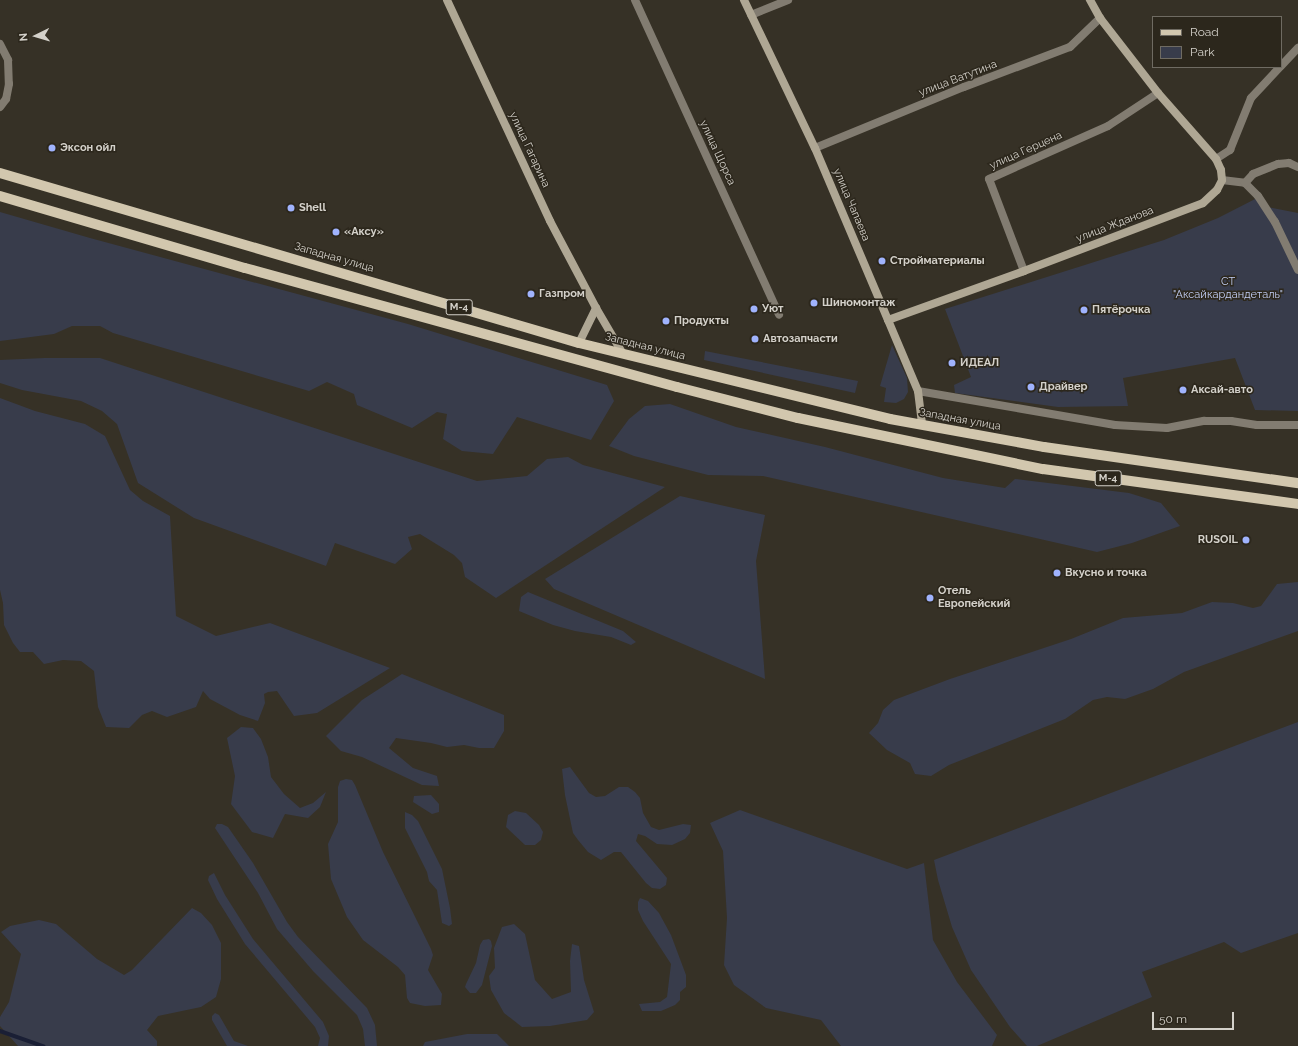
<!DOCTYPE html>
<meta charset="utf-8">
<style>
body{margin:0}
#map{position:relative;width:1298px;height:1046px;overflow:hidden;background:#363126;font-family:Raleway,sans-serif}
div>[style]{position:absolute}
.green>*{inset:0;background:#383c4b}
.stream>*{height:3.5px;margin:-1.75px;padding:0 1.75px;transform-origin:1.75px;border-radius:1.75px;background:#1a1f35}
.street>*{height:8px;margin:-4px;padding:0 4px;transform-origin:4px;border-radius:4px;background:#827c71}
.secondary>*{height:8px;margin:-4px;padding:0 4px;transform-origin:4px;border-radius:4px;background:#afa794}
.primary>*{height:10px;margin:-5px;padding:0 5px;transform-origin:5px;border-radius:5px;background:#d2c7ae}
.dots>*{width:11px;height:11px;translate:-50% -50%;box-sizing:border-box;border:2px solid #2c271c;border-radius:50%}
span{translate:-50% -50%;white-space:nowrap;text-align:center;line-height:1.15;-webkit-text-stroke:3px #2c271c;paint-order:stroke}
.shield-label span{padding:1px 3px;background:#2c271c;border:1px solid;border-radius:3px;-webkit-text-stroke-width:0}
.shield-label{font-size:10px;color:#d4d1ca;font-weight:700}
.street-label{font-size:11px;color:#d4d1ca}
.poi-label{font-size:11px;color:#d4d1ca;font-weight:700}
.left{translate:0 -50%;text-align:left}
.right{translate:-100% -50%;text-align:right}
.park-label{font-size:11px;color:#c3cff7}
.legend{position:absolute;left:1152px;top:16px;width:130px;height:52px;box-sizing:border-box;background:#2c271c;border:1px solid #6f6b62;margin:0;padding:5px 7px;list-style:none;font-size:12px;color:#d4d1ca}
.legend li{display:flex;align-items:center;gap:8px;height:20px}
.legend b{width:20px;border:1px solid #6f6b62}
.north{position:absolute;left:16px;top:16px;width:40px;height:40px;-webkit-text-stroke:3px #2c271c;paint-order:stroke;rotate:265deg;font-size:11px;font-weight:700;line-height:16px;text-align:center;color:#d4d1ca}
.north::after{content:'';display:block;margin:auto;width:14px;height:18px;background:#d4d1ca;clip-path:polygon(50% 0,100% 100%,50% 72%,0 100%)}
.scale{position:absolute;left:1152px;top:1012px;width:82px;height:18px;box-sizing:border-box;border:2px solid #d4d1ca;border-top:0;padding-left:5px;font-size:12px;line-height:14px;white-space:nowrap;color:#d4d1ca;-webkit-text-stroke:3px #2c271c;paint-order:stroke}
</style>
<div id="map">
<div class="green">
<i style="clip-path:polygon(1261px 196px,1268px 207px,1298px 213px,1298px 411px,1255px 410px,1235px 358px,1123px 378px,1128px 406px,1058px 407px,955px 393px,954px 385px,971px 377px,945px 309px,1164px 240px,1218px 218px)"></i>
<i style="clip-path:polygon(0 212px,90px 238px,408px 324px,607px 385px,614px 401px,591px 440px,517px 417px,493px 454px,462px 451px,443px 439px,447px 414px,437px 412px,412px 428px,357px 405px,354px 394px,327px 382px,309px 391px,113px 333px,100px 326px,72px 326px,54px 334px,0 341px)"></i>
<i style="clip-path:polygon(892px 345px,907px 378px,908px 392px,904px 399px,896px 403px,884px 402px,886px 388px,880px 386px)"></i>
<i style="clip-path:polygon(705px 351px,858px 381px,855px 393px,704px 360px)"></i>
<i style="clip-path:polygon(45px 358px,100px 358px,477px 481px,527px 476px,547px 459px,568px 457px,583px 465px,665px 487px,496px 598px,465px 577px,462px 563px,454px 555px,420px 534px,408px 537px,412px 549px,395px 564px,335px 543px,326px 566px,194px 518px,138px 483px,117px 424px,102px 411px,81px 401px,22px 390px,0 383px,0 360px)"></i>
<i style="clip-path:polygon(0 398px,35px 411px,85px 424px,105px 436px,130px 490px,143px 501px,170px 516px,176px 616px,216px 636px,270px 623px,390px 668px,317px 713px,294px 716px,277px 691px,268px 692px,264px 694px,265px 703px,258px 721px,240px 715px,210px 699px,203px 691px,196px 707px,167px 717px,152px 711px,142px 715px,129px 728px,106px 727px,98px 707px,94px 671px,81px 661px,63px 660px,44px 664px,33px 652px,20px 652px,13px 643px,4px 625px,3px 603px,0 590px)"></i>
<i style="clip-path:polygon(670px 404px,736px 427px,825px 447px,943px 478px,1005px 488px,1015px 479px,1129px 493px,1161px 503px,1180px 526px,1132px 543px,1097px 552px,763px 476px,708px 475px,634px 456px,609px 446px,629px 419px,645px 406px)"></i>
<i style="clip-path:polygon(680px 496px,765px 515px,756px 561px,765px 679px,554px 589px,545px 579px)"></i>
<i style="clip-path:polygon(1298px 582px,1298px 631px,1184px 672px,1153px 689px,1125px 699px,1107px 697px,1093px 700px,1065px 719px,949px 765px,931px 776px,915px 774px,910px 763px,887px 750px,869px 733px,878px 723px,883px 710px,894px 700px,950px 679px,1071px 639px,1123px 618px,1182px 613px,1212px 602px,1233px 603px,1253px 608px,1261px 606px,1277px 584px)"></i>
<i style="clip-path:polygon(528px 592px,623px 631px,636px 642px,631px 645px,611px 637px,575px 631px,553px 625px,519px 611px,521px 597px)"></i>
<i style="clip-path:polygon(402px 674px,504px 715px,504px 731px,494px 748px,479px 748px,464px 745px,447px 747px,431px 743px,396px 738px,389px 748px,413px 768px,437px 776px,439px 786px,422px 785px,362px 757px,341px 751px,326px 736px,362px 700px)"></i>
<i style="clip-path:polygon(1298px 722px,1298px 933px,1241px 953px,1224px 942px,1142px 972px,1152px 997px,1037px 1046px,1027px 1046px,1010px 1027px,971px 970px,952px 927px,938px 880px,934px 860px)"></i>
<i style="clip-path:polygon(241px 727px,253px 728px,261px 739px,268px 757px,271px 777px,284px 794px,300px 808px,313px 803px,326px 792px,320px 807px,308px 818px,285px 814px,273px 838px,252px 832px,231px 804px,235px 776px,227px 738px)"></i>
<i style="clip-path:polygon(570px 767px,589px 793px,596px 797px,605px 796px,619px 787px,628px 787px,635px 792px,640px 798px,643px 813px,651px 827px,659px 830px,683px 824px,691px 825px,690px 833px,685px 839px,672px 845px,657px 844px,645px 836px,638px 834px,636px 841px,667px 878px,666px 885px,660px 889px,652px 888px,646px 883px,621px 852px,614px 852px,601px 860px,588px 852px,578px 840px,573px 833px,565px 795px,562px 769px)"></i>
<i style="clip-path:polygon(346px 779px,352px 780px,355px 785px,383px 852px,431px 949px,433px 955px,428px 970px,442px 994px,441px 1005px,425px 1006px,410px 1003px,407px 998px,405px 975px,398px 967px,363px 940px,347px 917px,331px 879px,328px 844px,338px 822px,338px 787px,340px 781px)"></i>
<i style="clip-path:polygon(431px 795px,439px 804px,439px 812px,432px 814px,413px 802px,414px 796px)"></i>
<i style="clip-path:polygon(740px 810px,907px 869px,924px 863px,933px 940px,957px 982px,997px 1035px,992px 1046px,841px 1046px,821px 1020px,766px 1008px,734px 985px,724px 965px,727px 918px,723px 851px,710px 823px)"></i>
<i style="clip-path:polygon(515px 811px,526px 813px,539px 825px,543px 832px,541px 840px,535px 845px,525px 845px,506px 827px,508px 815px)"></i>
<i style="clip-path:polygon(405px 812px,412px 815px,418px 821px,442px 869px,450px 908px,452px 924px,449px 926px,442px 923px,437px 890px,429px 881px,427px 872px,405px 828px)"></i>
<i style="clip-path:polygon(217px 824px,222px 824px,228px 827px,253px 863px,287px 922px,298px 937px,367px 1008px,375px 1025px,377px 1046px,365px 1046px,363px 1029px,357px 1015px,313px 971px,277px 929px,258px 893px,215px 828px)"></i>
<i style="clip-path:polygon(214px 873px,225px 895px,253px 939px,323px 1022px,329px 1036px,328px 1046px,318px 1046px,320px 1038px,315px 1027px,245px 944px,217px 899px,208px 880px,209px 876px)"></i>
<i style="clip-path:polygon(640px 898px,648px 901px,659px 913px,671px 935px,686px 975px,686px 987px,680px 992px,680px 1000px,675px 1005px,661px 1011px,642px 1011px,639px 1004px,660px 1002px,667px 997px,671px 964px,643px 921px,638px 910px,638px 902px)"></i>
<i style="clip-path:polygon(192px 908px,201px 913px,212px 925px,221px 943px,221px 979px,216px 997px,201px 1007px,158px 1016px,147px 1030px,157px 1041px,157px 1046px,18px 1046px,0 1026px,0 1017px,9px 1002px,21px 954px,1px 932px,10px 926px,39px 920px,56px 924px,97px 959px,124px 975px,132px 970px)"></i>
<i style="clip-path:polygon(514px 924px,525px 934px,535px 980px,552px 999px,571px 992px,570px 961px,572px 944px,579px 946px,584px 980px,594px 1012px,587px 1020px,550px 1026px,522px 1027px,504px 1013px,491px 990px,489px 976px,495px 968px,494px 948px,502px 927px)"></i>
<i style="clip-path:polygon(489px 939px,491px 941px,492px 946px,482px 985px,476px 993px,470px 993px,465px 987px,466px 984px,476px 963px,480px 945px,483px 940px)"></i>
<i style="clip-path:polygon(215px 1013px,219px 1015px,234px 1041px,248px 1046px,227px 1046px,212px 1020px,212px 1016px)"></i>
<i style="clip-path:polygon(467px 1034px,497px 1034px,509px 1046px,423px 1046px,425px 1042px)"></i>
</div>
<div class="stream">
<i style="left:0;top:1031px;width:46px;rotate:19.2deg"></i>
</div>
<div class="street">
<i style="left:635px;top:0;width:346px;rotate:65.4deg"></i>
<i style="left:751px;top:15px;width:40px;rotate:-22deg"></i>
<i style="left:0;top:44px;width:18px;rotate:63deg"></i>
<i style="left:8px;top:60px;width:24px;rotate:88deg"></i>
<i style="left:9px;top:84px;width:15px;rotate:101deg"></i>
<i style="left:6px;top:99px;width:10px;rotate:127deg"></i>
<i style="left:1281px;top:66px;width:25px;rotate:-47deg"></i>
<i style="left:815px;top:148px;width:161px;rotate:-22.3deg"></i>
<i style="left:964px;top:87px;width:113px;rotate:-20.7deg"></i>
<i style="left:1070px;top:47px;width:42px;rotate:-44deg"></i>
<i style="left:1216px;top:159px;width:17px;rotate:-33deg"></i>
<i style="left:1230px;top:150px;width:56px;rotate:-68deg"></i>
<i style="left:1251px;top:98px;width:42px;rotate:-46.9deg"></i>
<i style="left:1222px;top:180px;width:23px;rotate:7deg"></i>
<i style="left:1245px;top:183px;width:18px;rotate:45deg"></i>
<i style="left:1258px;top:196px;width:31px;rotate:57deg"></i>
<i style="left:1275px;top:222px;width:53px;rotate:64.4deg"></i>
<i style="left:1245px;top:183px;width:12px;rotate:-48deg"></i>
<i style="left:1253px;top:174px;width:27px;rotate:-22deg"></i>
<i style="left:1278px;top:164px;width:11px;rotate:-5deg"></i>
<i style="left:1289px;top:163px;width:10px;rotate:24deg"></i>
<i style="left:1024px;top:271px;width:98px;rotate:-110.8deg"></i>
<i style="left:989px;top:179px;width:130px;rotate:-24deg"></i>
<i style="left:1108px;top:126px;width:60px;rotate:-33.4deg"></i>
<i style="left:918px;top:391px;width:200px;rotate:9.8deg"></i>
<i style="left:1115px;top:425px;width:52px;rotate:3.3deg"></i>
<i style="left:1167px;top:428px;width:38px;rotate:-11deg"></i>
<i style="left:1204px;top:421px;width:27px"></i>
<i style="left:1231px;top:421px;width:26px;rotate:9deg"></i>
<i style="left:1257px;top:425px;width:41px"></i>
</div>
<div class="secondary">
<i style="left:447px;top:0;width:244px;rotate:65deg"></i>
<i style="left:550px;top:221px;width:98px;rotate:62.1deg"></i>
<i style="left:596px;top:308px;width:53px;rotate:59.6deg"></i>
<i style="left:744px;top:0;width:164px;rotate:64.4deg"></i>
<i style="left:815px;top:148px;width:187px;rotate:67deg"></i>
<i style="left:888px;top:320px;width:77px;rotate:67.1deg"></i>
<i style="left:918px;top:391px;width:34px;rotate:83deg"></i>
<i style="left:888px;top:320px;width:145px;rotate:-19.8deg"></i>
<i style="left:1024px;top:271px;width:191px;rotate:-20.8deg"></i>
<i style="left:1203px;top:203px;width:19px;rotate:-43deg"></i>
<i style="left:1217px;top:190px;width:11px;rotate:-63deg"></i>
<i style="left:1222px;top:180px;width:10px;rotate:-96deg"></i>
<i style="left:1221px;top:170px;width:12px;rotate:-114deg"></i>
<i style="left:1216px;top:159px;width:88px;rotate:-131.3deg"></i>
<i style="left:1158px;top:93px;width:95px;rotate:-127.7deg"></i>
<i style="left:1100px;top:18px;width:21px;rotate:-119deg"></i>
<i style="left:579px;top:343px;width:39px;rotate:-64deg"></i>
</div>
<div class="primary">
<i style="left:0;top:173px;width:603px;rotate:16.36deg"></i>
<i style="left:579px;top:343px;width:320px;rotate:13.7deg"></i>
<i style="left:890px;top:419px;width:157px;rotate:10.3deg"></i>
<i style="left:1044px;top:447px;width:257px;rotate:8.1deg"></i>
<i style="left:0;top:196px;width:255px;rotate:16.4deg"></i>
<i style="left:245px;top:268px;width:448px;rotate:15.4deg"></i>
<i style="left:677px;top:387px;width:125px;rotate:14.4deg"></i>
<i style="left:798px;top:418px;width:250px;rotate:11.8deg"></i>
<i style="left:1043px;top:469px;width:257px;rotate:7.8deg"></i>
</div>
<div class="dots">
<i style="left:52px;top:148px;background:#a0b3fd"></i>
<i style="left:291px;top:208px;background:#a0b3fd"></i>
<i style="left:336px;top:232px;background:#a0b3fd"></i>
<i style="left:882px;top:261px;background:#a0b3fd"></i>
<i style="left:531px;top:294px;background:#a0b3fd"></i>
<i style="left:814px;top:303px;background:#a0b3fd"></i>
<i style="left:754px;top:309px;background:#a0b3fd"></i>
<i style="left:1084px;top:310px;background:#a0b3fd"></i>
<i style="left:666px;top:321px;background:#a0b3fd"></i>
<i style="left:755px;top:339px;background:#a0b3fd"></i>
<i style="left:952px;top:363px;background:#a0b3fd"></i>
<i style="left:1031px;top:387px;background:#a0b3fd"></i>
<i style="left:1183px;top:390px;background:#a0b3fd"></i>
<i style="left:1246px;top:540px;background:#a0b3fd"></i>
<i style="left:1057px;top:573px;background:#a0b3fd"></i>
<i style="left:930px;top:598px;background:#a0b3fd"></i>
</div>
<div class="shield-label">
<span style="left:459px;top:307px">М-4</span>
<span style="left:1108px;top:478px">М-4</span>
</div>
<div class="street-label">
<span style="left:958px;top:79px;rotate:-21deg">улица Ватутина</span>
<span style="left:529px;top:150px;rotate:65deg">улица Гагарина</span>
<span style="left:1026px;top:151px;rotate:-24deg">улица Герцена</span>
<span style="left:717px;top:153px;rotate:65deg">улица Щорса</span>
<span style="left:851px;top:205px;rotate:67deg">улица Чапаева</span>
<span style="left:1115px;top:225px;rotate:-21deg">улица Жданова</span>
<span style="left:334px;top:258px;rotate:16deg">Западная улица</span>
<span style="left:645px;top:347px;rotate:14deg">Западная улица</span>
<span style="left:960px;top:420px;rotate:10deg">Западная улица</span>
</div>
<div class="poi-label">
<span class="left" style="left:60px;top:148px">Эксон ойл</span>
<span class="left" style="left:299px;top:208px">Shell</span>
<span class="left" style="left:344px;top:232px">«Аксу»</span>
<span class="left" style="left:890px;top:261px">Стройматериалы</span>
<span class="left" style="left:539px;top:294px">Газпром</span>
<span class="left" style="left:822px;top:303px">Шиномонтаж</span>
<span class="left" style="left:762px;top:309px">Уют</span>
<span class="left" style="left:1092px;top:310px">Пятёрочка</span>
<span class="left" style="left:674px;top:321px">Продукты</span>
<span class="left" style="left:763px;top:339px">Автозапчасти</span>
<span class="left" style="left:960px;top:363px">ИДЕАЛ</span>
<span class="left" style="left:1039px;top:387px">Драйвер</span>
<span class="left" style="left:1191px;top:390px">Аксай-авто</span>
<span class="right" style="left:1238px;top:540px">RUSOIL</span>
<span class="left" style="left:1065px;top:573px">Вкусно и точка</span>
<span class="left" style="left:938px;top:598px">Отель<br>Европейский</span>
</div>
<div class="park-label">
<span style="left:1228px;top:289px">СТ<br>"Аксайкардандеталь"</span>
</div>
<ul class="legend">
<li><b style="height:5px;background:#d2c7ae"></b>Road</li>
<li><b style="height:11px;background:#383c4b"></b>Park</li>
</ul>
<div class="north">N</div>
<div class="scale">50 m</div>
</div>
